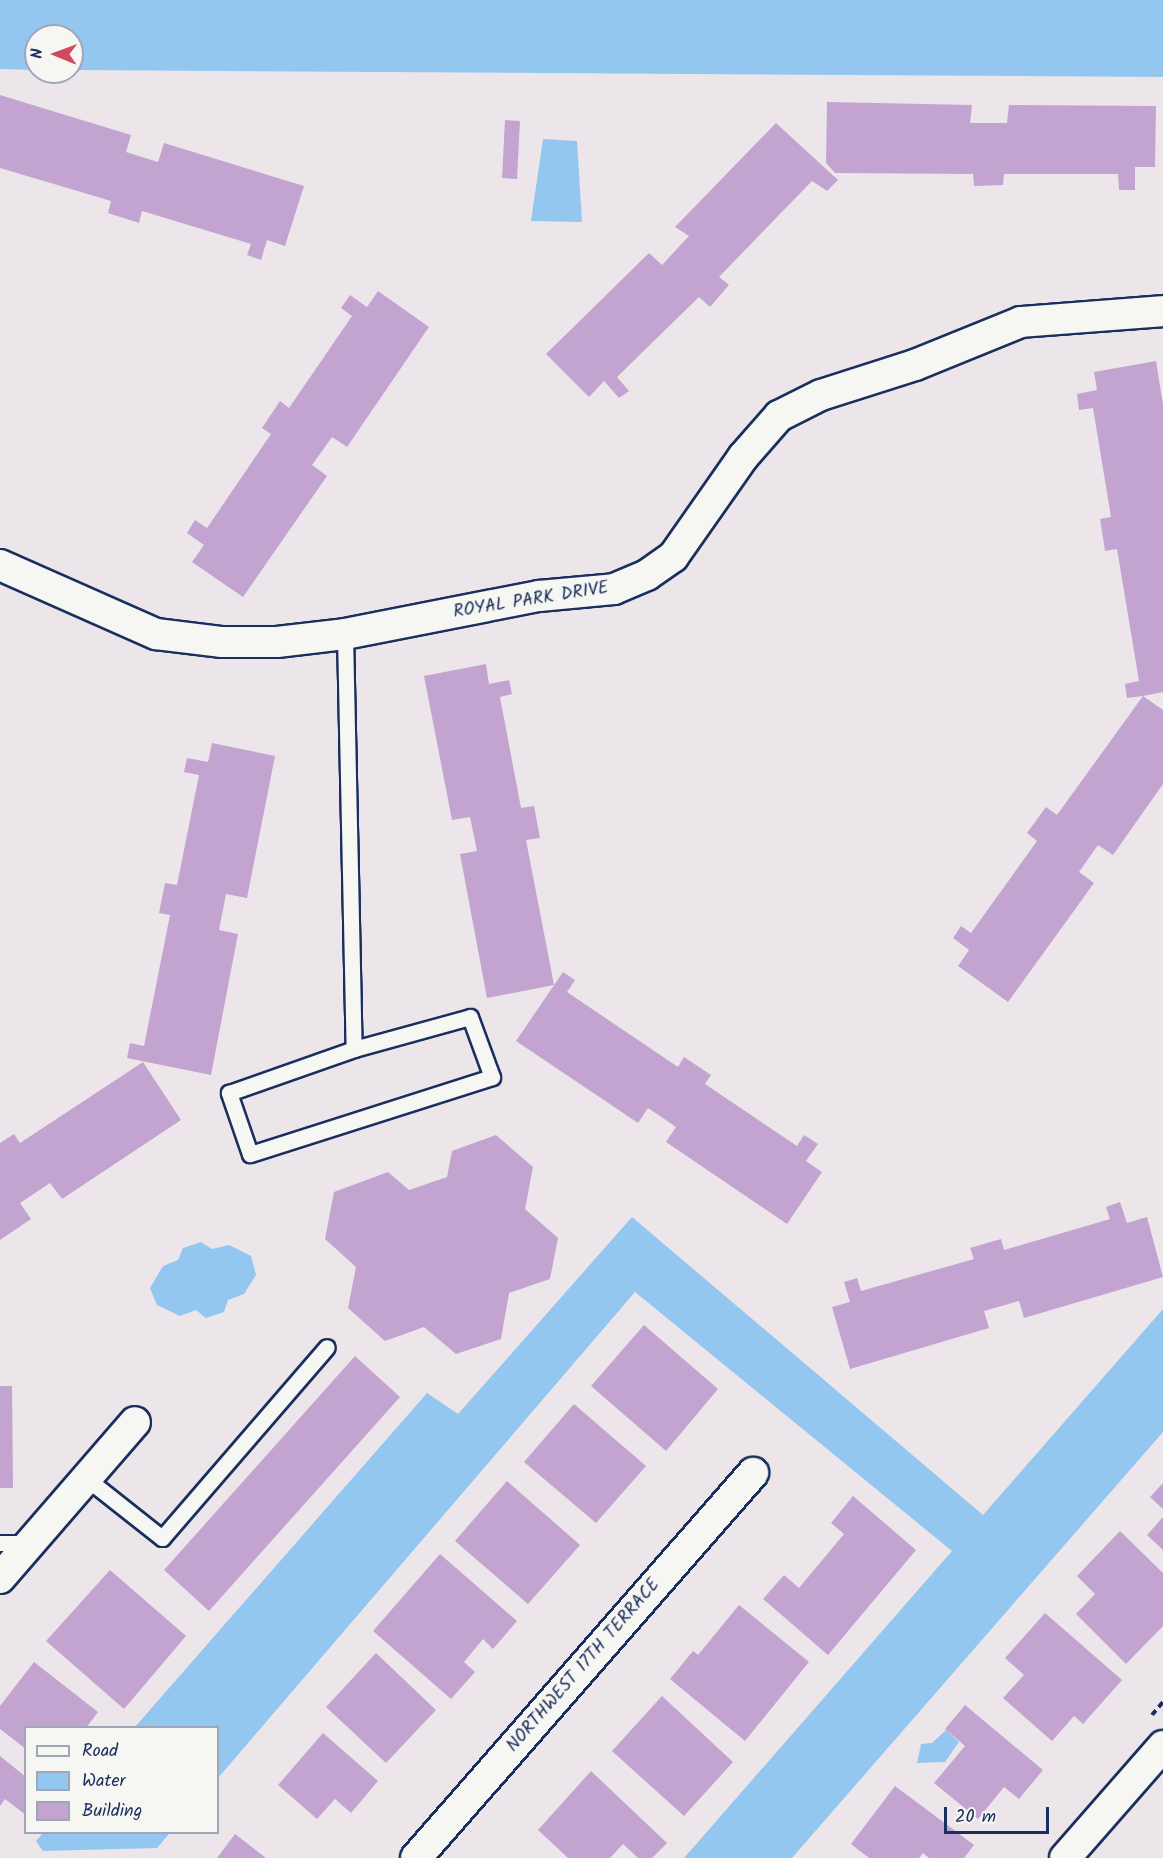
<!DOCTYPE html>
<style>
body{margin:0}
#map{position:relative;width:1163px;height:1858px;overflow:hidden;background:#ece6eb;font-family:Kalam,sans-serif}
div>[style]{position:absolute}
.water>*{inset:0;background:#93c7f0}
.building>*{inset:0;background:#c3a4d0}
.path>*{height:4px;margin-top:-2px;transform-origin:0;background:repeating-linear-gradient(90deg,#1b2f5e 0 6px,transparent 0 10.5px)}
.roads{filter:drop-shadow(2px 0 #1b2f5e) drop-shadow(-2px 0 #1b2f5e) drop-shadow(0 2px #1b2f5e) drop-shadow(0 -2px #1b2f5e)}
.service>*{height:15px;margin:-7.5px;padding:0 7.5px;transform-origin:7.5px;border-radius:7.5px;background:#f6f6f2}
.minor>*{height:30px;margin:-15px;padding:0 15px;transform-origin:15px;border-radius:15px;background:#f6f6f2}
span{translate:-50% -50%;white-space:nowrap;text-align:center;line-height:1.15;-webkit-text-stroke:4.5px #f6f6f2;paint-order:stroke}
.street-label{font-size:18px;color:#1b2f5e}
.legend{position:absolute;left:24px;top:1726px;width:195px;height:108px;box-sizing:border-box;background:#f6f6f2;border:2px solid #9ea6b7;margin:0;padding:8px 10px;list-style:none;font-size:18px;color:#1b2f5e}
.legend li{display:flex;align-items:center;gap:12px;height:30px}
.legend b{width:30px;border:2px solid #9ea6b7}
.north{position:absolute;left:24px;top:24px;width:60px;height:60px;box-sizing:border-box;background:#f6f6f2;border:2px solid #9ea6b7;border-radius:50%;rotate:271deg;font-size:16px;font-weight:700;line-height:24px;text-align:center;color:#1b2f5e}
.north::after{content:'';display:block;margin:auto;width:21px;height:27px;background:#d1495b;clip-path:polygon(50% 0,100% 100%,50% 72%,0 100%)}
.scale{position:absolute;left:944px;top:1807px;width:105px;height:27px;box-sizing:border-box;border:3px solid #1b2f5e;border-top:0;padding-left:8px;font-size:18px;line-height:21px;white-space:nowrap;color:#1b2f5e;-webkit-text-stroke:4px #f6f6f2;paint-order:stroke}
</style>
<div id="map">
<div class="water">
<i style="clip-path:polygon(0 0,1163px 0,1163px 77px,72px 70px,72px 36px,36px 36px,36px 70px,0 69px)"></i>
<i style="clip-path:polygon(543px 139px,577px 141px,582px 222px,531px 221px)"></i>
<i style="clip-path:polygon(632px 1217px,983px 1515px,1163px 1309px,1163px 1432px,792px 1858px,684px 1858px,952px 1551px,635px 1292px,218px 1778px,218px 1728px,135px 1727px,427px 1393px,458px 1414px)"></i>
<i style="clip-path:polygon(201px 1242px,212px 1249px,229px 1245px,251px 1256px,256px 1275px,244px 1294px,228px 1300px,224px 1312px,206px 1318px,196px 1310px,180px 1316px,157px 1305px,150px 1288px,163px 1266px,178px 1260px,183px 1248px)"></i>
<i style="clip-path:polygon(946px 1730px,959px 1742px,945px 1762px,917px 1763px,921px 1744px,932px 1743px)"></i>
<i style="clip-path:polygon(43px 1833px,43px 1832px,170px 1833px,157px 1848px,43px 1851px,36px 1841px)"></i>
</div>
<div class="building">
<i style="clip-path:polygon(0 95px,131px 135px,126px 152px,158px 162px,164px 143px,304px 186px,285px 246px,267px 240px,261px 260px,247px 255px,251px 244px,142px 211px,139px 223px,108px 213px,111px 201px,0 168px)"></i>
<i style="clip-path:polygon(827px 102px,972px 105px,970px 123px,1007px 123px,1009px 105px,1156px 106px,1155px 167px,1135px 167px,1135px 190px,1119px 190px,1118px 174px,1004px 174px,1003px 185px,974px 186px,973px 174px,835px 173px,826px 163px)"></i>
<i style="clip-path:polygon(505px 120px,520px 121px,517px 179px,502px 178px)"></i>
<i style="clip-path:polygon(776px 123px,838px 180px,827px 191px,812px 181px,719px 277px,729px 285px,710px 307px,699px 297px,617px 377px,629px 391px,619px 398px,604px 381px,589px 397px,546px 354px,649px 253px,662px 265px,689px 236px,675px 227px)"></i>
<i style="clip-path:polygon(378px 291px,429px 327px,347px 447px,332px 437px,312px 465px,327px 476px,243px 597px,192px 562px,204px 545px,187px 533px,195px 520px,207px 528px,271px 434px,262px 428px,280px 401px,289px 408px,352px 316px,341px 308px,350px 295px,367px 307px)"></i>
<i style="clip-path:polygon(1156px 361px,1163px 405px,1163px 692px,1143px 696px,1163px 710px,1163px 784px,1113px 855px,1098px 845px,1079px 872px,1094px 883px,1008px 1002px,958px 966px,969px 950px,953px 938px,961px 926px,971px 933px,1037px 841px,1027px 833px,1046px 807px,1057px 815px,1143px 696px,1127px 698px,1125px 684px,1139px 681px,1117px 549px,1105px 551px,1100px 519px,1111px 517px,1093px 408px,1079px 410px,1077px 394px,1097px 390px,1094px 372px)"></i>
<i style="clip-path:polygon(486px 664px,489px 684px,509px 680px,512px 694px,500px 697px,521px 808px,534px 806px,540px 838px,526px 840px,554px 985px,487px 998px,460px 854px,477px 851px,470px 817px,452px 820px,424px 676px)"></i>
<i style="clip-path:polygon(212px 743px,275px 756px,247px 898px,226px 894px,219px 930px,238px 934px,211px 1075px,127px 1058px,130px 1043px,144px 1046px,170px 915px,159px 913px,165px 883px,177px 885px,199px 775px,184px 772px,187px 758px,208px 762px)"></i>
<i style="clip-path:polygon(563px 972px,575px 980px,567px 992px,678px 1067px,684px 1057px,711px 1075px,705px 1084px,797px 1146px,804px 1135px,818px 1144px,806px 1161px,822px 1172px,787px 1224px,666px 1142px,676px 1127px,648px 1108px,638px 1123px,516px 1041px)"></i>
<i style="clip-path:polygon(143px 1062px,181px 1120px,62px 1199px,50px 1183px,20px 1203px,31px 1219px,0 1240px,0 1143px,14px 1134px,20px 1143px)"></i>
<i style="clip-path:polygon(496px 1135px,533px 1167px,525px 1209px,558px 1238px,550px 1279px,509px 1293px,501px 1339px,456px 1354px,424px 1327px,385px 1341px,348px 1308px,356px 1267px,325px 1239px,334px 1192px,388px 1172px,409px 1190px,447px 1177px,452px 1151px)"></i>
<i style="clip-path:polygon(1120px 1202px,1127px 1223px,1147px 1217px,1163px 1277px,1024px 1318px,1019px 1301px,984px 1311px,989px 1328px,850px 1369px,832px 1307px,850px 1302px,844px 1282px,857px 1278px,861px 1291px,974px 1259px,970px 1248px,1001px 1239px,1004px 1250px,1110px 1219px,1106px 1207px)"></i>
<i style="clip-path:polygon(644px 1325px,718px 1389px,666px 1451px,591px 1386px)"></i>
<i style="clip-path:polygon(355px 1356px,400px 1397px,209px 1611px,164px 1570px)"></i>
<i style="clip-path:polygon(0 1386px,12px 1386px,13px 1488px,0 1488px)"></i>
<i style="clip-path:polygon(574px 1404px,646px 1466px,596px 1523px,524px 1462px)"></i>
<i style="clip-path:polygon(507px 1481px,580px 1545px,528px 1604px,455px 1541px)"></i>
<i style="clip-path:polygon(1163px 1483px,1163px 1509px,1150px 1497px)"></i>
<i style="clip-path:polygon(853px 1496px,916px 1550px,828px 1655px,763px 1599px,784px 1575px,799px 1588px,844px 1534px,831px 1523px)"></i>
<i style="clip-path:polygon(1163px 1517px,1163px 1550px,1147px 1535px)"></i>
<i style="clip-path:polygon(1120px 1531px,1163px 1573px,1163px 1626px,1126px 1664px,1076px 1614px,1095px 1594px,1077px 1576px)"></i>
<i style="clip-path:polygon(440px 1554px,517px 1621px,493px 1649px,483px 1639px,464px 1662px,475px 1672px,451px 1699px,373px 1631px)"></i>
<i style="clip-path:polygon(110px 1570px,186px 1636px,124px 1709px,46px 1641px)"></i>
<i style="clip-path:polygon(739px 1605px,809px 1662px,745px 1741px,670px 1679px,693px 1651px,698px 1655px)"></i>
<i style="clip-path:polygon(1045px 1613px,1122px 1680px,1083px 1724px,1074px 1716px,1052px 1741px,1003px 1698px,1024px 1675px,1005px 1658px)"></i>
<i style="clip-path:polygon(376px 1653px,436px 1710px,386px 1763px,326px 1707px)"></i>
<i style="clip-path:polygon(34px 1662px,98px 1712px,86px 1728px,26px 1728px,26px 1749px,0 1729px,0 1706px)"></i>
<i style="clip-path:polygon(662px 1696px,733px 1762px,684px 1816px,612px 1751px)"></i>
<i style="clip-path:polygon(965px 1705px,1043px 1770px,1019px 1799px,1004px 1787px,978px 1819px,934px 1783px,965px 1746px,945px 1729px)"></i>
<i style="clip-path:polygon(323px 1733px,378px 1781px,351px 1813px,335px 1799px,317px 1819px,278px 1785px)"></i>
<i style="clip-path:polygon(0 1756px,26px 1777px,26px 1815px,5px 1799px,0 1806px)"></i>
<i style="clip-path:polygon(591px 1771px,667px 1843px,652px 1858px,638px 1858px,623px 1844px,610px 1858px,568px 1858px,538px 1830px)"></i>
<i style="clip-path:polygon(895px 1786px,974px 1845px,964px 1858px,929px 1858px,923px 1853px,919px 1858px,869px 1858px,851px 1844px)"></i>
<i style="clip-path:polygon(235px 1834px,266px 1858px,217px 1858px)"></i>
</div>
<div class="path">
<i style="left:1152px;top:1715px;width:17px;rotate:-50deg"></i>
</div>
<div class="roads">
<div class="service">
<i style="left:345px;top:634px;width:415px;rotate:88.8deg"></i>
<i style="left:470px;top:1017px;width:64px;rotate:69.9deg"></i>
<i style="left:492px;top:1077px;width:254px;rotate:162.3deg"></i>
<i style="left:250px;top:1154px;width:65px;rotate:-109deg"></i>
<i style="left:229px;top:1093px;width:133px;rotate:-19.4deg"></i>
<i style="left:354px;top:1049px;width:120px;rotate:-15.4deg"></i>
<i style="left:86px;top:1478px;width:97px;rotate:38.3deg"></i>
<i style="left:162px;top:1538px;width:252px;rotate:-49.2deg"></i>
<i style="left:0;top:1543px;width:30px"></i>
</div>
<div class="minor">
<i style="left:0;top:565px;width:171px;rotate:23.9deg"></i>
<i style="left:156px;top:634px;width:65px;rotate:7deg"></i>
<i style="left:221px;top:642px;width:56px"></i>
<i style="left:277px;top:642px;width:68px;rotate:-6.7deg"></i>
<i style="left:345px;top:634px;width:198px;rotate:-11.1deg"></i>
<i style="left:539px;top:596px;width:75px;rotate:-5.3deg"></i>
<i style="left:614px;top:589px;width:36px;rotate:-23deg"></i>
<i style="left:647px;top:575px;width:32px;rotate:-35deg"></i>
<i style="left:673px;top:557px;width:122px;rotate:-55deg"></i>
<i style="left:743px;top:457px;width:55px;rotate:-48.7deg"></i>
<i style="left:779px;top:416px;width:47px;rotate:-26.6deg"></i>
<i style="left:821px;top:395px;width:99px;rotate:-17.7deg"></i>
<i style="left:915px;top:365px;width:114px;rotate:-22.1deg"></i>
<i style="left:1021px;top:322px;width:142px;rotate:-4.4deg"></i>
<i style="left:0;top:1578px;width:206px;rotate:-49.1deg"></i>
<i style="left:416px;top:1858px;width:512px;rotate:-48.8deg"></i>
<i style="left:1065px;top:1858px;width:149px;rotate:-48.8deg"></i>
</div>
</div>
<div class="street-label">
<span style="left:531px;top:601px;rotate:-9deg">ROYAL PARK DRIVE</span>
<span style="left:584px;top:1666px;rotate:-49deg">NORTHWEST 17TH TERRACE</span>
</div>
<ul class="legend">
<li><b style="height:8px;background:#f6f6f2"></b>Road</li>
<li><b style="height:16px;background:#93c7f0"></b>Water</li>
<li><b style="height:16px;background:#c3a4d0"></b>Building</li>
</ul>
<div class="north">N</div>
<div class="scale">20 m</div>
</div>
